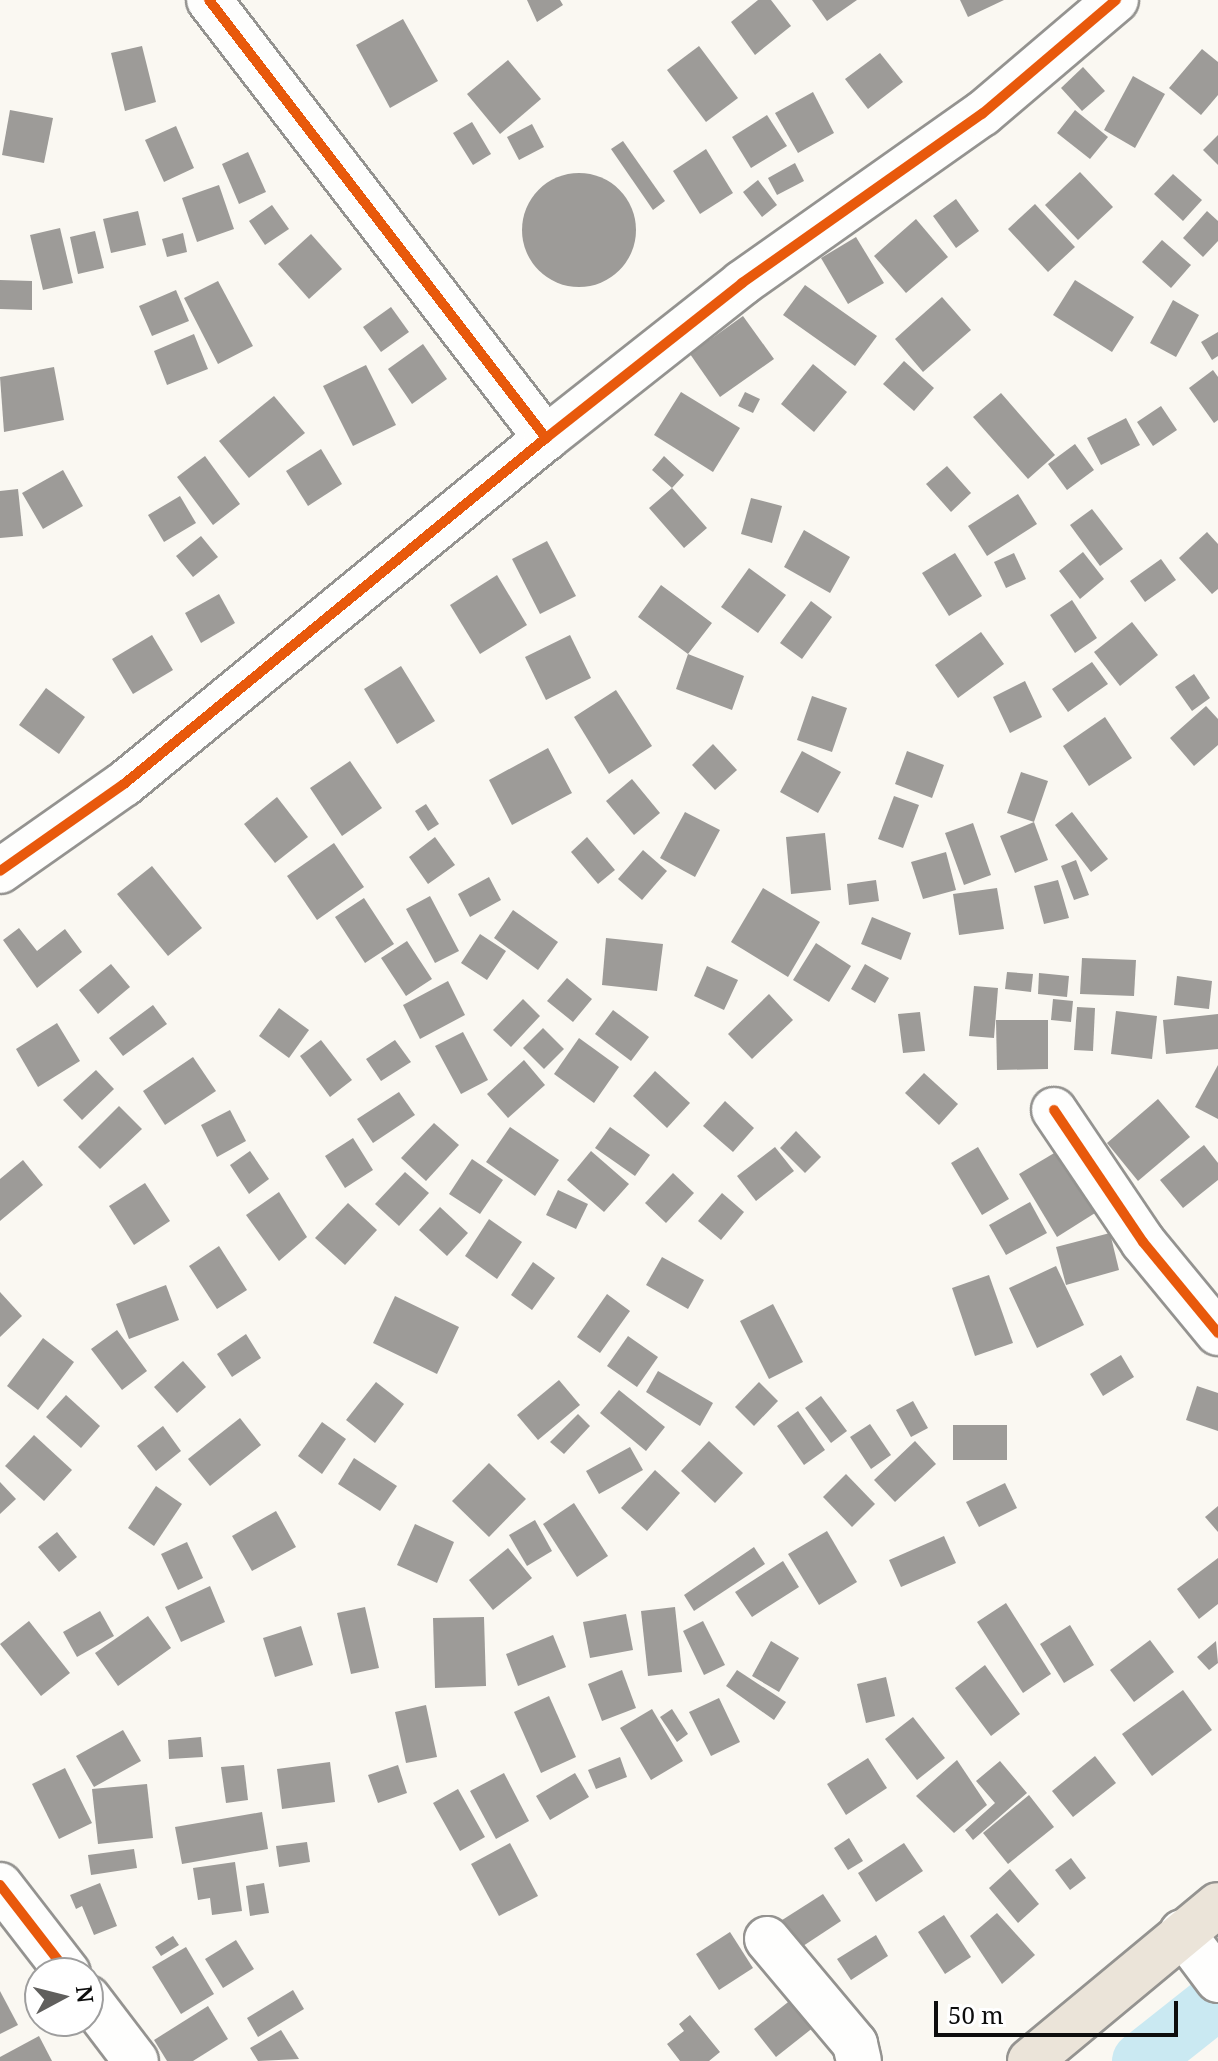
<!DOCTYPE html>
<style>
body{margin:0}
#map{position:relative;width:1218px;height:2061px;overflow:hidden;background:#faf8f2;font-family:"Noto Serif",serif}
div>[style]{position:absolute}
.river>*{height:58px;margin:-29px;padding:0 29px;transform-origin:29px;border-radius:29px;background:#cae9f2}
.building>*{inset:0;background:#9d9b98}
.round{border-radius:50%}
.roads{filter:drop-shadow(2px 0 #949390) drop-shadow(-2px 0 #949390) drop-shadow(0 2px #949390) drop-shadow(0 -2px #949390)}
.minor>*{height:44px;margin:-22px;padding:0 22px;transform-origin:22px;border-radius:22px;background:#fefefd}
.major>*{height:44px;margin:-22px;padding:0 22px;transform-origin:22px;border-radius:22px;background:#ebe4d9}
.cycleway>*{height:10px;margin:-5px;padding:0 5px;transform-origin:5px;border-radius:5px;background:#e8590c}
span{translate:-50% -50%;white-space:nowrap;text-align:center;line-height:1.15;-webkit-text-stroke:8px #fff;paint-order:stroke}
.north{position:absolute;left:24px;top:1957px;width:80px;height:80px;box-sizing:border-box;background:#fff;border:2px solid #9e9e9e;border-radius:50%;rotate:83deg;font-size:22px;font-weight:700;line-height:32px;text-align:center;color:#0d0d0d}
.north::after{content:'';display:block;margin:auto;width:28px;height:36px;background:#605f5d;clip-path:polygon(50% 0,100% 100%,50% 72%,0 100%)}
.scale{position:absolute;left:934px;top:2001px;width:244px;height:36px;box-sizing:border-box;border:4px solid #0d0d0d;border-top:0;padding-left:10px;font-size:24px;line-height:28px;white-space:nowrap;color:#0d0d0d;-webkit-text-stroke:6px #fff;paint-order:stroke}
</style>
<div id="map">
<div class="river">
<i style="left:1141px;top:2061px;width:98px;rotate:-38.4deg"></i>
</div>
<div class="building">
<i style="clip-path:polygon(527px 0,560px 0,563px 5px,537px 22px)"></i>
<i style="clip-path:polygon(758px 0,771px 0,791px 26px,755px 55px,731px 22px)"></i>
<i style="clip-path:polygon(812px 0,857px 0,827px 21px)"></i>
<i style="clip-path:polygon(960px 0,1004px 0,968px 17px)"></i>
<i style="clip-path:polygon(403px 19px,438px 81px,390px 108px,356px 45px)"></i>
<i style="clip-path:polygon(142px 46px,156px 102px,125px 111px,111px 53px)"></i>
<i style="clip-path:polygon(699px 46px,738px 98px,706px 122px,667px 70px)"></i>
<i style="clip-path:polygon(1202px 49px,1218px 62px,1218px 95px,1201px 115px,1169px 88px)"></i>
<i style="clip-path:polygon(880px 53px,903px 82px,868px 109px,845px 79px)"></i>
<i style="clip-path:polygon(508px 60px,541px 99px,500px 134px,467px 94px)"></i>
<i style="clip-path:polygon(1083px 67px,1105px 91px,1082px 111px,1061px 88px)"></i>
<i style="clip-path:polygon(1133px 76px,1165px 94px,1135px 148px,1104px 130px)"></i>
<i style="clip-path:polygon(813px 92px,834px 133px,798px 153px,775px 113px)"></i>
<i style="clip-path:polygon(10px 110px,53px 118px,44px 163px,2px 155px)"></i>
<i style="clip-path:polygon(1075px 110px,1108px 137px,1090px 159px,1057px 133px)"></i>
<i style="clip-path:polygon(767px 115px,787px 146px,751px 168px,732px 137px)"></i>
<i style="clip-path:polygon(472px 122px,491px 154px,473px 165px,453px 133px)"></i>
<i style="clip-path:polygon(532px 124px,544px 147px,519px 160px,507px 137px)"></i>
<i style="clip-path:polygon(176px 126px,194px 168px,164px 182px,145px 140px)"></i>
<i style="clip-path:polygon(1218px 135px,1218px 165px,1203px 150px)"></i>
<i style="clip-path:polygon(623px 141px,665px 201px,653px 210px,611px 149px)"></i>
<i style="clip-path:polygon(706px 149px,733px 193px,700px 214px,673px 171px)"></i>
<i style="clip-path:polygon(248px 152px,266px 192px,239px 204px,222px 164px)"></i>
<i style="clip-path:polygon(795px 163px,804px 181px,777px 195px,768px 178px)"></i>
<i style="clip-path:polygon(1080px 172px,1113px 207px,1078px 240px,1045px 205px)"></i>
<i class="round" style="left:522px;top:173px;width:114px;height:114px"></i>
<i style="clip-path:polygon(1173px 174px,1202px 200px,1183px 221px,1154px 194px)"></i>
<i style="clip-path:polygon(758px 180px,777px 205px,762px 217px,743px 192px)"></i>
<i style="clip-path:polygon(219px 185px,234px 229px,197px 242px,182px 198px)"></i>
<i style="clip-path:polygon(956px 199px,979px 231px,956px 248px,933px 216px)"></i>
<i style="clip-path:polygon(1035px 204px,1075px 247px,1048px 272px,1008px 229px)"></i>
<i style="clip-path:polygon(272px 205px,289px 229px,265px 245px,249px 221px)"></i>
<i style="clip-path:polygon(138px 211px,146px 245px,111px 253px,103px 219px)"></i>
<i style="clip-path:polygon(1207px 211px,1218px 221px,1218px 241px,1203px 257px,1183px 238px)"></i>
<i style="clip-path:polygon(916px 219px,948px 257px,906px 293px,874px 256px)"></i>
<i style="clip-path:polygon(60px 228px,73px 283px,43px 290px,30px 235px)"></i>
<i style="clip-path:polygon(95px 231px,104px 268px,78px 274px,70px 237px)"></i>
<i style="clip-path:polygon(183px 233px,187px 252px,167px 257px,162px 239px)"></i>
<i style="clip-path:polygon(311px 234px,342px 269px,309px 299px,278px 264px)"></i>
<i style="clip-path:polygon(856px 237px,884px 283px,848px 304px,821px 258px)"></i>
<i style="clip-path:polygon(1162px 240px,1191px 265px,1171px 288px,1142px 262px)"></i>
<i style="clip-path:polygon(0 280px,32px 281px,32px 310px,0 309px)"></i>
<i style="clip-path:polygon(1075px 280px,1134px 317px,1112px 352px,1053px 315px)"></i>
<i style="clip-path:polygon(218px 281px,253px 346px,218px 364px,184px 298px)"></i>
<i style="clip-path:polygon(805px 285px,877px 336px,855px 366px,783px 315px)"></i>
<i style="clip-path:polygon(176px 290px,189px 321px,152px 336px,139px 306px)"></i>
<i style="clip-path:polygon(942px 297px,971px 330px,923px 372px,895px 339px)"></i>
<i style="clip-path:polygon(1173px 300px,1199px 315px,1176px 357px,1150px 343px)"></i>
<i style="clip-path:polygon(391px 307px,409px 332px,381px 352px,363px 327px)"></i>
<i style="clip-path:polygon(743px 316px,774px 359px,720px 397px,690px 354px)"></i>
<i style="clip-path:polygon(1218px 332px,1218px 356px,1212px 360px,1201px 342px)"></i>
<i style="clip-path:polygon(194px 334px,208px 369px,167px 385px,154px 351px)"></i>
<i style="clip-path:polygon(423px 344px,447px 379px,412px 404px,388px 369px)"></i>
<i style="clip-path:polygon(904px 361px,934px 388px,914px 411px,883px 384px)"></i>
<i style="clip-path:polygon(813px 364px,847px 392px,814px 432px,781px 404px)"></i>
<i style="clip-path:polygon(366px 365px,396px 425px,353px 446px,323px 386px)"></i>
<i style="clip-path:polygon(54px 367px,64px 420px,4px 432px,0 377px)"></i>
<i style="clip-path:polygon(1213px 370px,1218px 377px,1218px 420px,1214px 423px,1189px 388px)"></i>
<i style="clip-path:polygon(681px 392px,740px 428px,713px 472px,654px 435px)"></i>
<i style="clip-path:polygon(745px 392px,760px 399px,753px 413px,738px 406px)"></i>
<i style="clip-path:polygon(1001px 393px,1055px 455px,1028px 479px,973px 417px)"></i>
<i style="clip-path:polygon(274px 396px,305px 433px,249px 478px,219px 441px)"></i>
<i style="clip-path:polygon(1161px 406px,1177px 430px,1153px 446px,1137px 422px)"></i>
<i style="clip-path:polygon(1126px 418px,1140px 445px,1101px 465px,1087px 438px)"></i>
<i style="clip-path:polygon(1075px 444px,1094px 470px,1067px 490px,1048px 464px)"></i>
<i style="clip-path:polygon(321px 449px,342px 484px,308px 506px,286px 471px)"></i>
<i style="clip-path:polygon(205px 456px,240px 504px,213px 525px,177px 477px)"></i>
<i style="clip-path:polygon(664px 456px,684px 475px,672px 488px,707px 528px,684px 548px,649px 508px,672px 488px,652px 470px)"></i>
<i style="clip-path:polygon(947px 466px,971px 493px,951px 512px,926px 484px)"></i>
<i style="clip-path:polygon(63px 470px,83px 506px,43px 529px,22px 493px)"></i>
<i style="clip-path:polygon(18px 489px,23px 536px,0 538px,0 491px)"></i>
<i style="clip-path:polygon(1018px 494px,1037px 524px,987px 556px,968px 526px)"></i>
<i style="clip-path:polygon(180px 496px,196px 523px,164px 542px,148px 515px)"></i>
<i style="clip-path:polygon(751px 498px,782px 506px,772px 543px,741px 534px)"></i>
<i style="clip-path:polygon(1092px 509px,1123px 549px,1100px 566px,1070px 525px)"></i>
<i style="clip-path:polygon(804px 530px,850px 557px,830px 593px,784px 567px)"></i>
<i style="clip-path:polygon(1207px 532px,1218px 544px,1218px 589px,1212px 594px,1179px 558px)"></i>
<i style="clip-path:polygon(201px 536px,218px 557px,193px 577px,176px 556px)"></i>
<i style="clip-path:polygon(547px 541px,576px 596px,540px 614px,512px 559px)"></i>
<i style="clip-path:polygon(1083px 552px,1104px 579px,1080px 599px,1059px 571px)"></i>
<i style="clip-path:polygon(955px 553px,982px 596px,949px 616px,922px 573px)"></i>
<i style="clip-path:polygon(1014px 553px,1026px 579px,1006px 588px,994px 562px)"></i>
<i style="clip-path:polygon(1161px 559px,1176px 580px,1145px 602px,1130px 581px)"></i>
<i style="clip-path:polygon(749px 568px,786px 595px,758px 633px,721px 607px)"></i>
<i style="clip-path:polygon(497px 575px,527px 625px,480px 654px,450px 605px)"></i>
<i style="clip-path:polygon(661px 585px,712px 623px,688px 654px,744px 676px,732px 710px,676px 689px,688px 654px,638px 617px)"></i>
<i style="clip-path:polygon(219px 594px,235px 623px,201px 643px,185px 613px)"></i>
<i style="clip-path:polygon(1072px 600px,1097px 638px,1075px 653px,1050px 615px)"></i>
<i style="clip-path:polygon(811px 601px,832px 617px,802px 659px,780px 643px)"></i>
<i style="clip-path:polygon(1132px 622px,1158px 655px,1120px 686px,1094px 652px)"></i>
<i style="clip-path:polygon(981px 632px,1004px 664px,958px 698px,935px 665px)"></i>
<i style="clip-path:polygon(152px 635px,173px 670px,133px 694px,112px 659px)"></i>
<i style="clip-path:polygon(570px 635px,591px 678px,546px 700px,525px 657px)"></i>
<i style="clip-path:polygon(1092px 662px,1108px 684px,1068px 712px,1052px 689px)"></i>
<i style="clip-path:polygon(401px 666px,435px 721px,397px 744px,364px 689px)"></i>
<i style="clip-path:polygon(1194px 674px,1210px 698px,1192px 711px,1175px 687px)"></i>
<i style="clip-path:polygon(1025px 681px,1042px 717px,1010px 733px,993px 697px)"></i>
<i style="clip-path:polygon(46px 688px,85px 717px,59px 754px,19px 725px)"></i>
<i style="clip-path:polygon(616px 690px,652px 746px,609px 774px,574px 717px)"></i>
<i style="clip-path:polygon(812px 696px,847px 708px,832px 752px,797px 740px)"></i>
<i style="clip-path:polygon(1206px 706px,1218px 719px,1218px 745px,1194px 766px,1170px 738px)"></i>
<i style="clip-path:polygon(1105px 717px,1132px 758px,1089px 786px,1063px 746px)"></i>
<i style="clip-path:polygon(713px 744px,737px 770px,715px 790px,692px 765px)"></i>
<i style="clip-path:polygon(548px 748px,572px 793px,512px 825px,489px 780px)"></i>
<i style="clip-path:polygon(802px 751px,841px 772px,818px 813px,780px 792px)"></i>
<i style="clip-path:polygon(907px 751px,944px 765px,932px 798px,895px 784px)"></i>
<i style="clip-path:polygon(350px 761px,382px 808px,342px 836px,310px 788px)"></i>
<i style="clip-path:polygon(1021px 772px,1048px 781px,1034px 822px,1007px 813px)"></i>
<i style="clip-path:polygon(632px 779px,660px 813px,634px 835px,606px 801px)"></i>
<i style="clip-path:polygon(894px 796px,919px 805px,903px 848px,878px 839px)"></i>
<i style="clip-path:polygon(277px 797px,308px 837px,275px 863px,244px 824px)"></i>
<i style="clip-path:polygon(426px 804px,439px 824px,428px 831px,415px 811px)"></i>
<i style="clip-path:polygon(685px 812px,720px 830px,695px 877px,660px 858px)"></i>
<i style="clip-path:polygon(1072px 812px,1108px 859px,1091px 872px,1055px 825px)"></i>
<i style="clip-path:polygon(1034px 822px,1048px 860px,1015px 873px,1000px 836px)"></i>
<i style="clip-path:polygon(973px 823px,991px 875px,964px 885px,945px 833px)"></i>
<i style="clip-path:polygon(825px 833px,831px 890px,791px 894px,786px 837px)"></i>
<i style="clip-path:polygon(435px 837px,455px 865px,428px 884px,409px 857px)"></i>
<i style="clip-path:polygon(587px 837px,615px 870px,598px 884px,571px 852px)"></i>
<i style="clip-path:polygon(334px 843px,364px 887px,317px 920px,287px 876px)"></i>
<i style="clip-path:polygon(643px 850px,667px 871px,642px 900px,618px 879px)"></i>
<i style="clip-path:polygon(946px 852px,956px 890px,923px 899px,911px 862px)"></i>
<i style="clip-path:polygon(1076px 860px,1089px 895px,1074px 900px,1061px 866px)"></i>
<i style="clip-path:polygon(152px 866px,202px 928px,168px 956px,117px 894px)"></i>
<i style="clip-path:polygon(489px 877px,501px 900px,470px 917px,458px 894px)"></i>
<i style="clip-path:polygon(876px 880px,879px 901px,849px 905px,847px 884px)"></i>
<i style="clip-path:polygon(1058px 880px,1069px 918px,1044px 924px,1034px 886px)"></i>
<i style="clip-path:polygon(763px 888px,820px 922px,788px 977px,731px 942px)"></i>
<i style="clip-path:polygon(997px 888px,1004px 929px,959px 935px,953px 894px)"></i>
<i style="clip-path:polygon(430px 896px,459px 951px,435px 963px,406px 909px)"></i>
<i style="clip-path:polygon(364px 898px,394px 944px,365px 963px,335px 917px)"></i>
<i style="clip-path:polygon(513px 910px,558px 942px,538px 970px,494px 938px)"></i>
<i style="clip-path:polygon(872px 917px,911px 933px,901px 960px,861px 944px)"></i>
<i style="clip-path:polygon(19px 928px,37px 951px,65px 929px,82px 952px,37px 988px,3px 940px)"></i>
<i style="clip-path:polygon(480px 934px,506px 951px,487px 980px,461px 963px)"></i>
<i style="clip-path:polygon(606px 938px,663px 944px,657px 991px,602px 985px)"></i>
<i style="clip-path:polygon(407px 941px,432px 979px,406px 996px,381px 958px)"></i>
<i style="clip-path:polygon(816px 943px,851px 966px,829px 1002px,793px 980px)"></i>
<i style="clip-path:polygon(1082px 958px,1136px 960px,1134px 996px,1080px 994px)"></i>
<i style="clip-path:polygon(111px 964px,130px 987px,98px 1014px,79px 990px)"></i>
<i style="clip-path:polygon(865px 964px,889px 978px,875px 1003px,851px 989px)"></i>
<i style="clip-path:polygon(707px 966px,738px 980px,724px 1010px,694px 996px)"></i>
<i style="clip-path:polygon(1007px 972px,1033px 974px,1031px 992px,1005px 989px)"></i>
<i style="clip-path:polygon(1039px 973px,1069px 976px,1067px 997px,1038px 994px)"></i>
<i style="clip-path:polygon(1177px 976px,1212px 981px,1209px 1009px,1174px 1005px)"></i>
<i style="clip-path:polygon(567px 978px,592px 999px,573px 1022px,547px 1001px)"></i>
<i style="clip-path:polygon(448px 981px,465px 1015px,420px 1039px,403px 1005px)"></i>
<i style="clip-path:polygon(974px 986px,998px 988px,994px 1038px,969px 1036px)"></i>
<i style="clip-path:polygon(769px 994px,793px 1020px,752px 1059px,728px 1034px)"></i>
<i style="clip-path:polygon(523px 999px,540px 1016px,511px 1047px,493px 1030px)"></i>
<i style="clip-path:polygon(1053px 999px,1073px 1001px,1071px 1022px,1051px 1020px)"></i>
<i style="clip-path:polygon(153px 1005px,167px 1024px,123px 1056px,109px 1038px)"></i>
<i style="clip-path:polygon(1077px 1007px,1095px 1008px,1093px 1051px,1074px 1050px)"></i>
<i style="clip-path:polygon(279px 1008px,309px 1030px,289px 1058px,259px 1036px)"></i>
<i style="clip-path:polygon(613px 1010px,649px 1037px,631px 1061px,595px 1034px)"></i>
<i style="clip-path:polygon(1116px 1011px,1157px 1016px,1152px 1059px,1111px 1054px)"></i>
<i style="clip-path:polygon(920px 1012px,925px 1051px,903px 1053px,898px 1014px)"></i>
<i style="clip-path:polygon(1218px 1014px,1218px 1049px,1166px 1054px,1163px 1020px)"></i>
<i style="clip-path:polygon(996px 1020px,1048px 1020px,1048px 1069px,997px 1070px)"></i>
<i style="clip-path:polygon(57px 1023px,80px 1061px,38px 1087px,16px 1049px)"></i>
<i style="clip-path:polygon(543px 1028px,564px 1049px,544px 1069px,523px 1048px)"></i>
<i style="clip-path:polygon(463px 1032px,488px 1080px,461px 1094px,435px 1046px)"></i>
<i style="clip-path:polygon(579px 1038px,619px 1067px,594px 1103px,554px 1074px)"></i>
<i style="clip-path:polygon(321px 1040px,352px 1080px,330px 1097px,300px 1056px)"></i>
<i style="clip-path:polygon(395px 1040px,411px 1062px,381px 1081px,366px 1059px)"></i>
<i style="clip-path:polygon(193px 1057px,216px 1091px,165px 1125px,143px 1091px)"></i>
<i style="clip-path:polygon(524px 1060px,545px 1085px,508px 1118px,487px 1094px)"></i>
<i style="clip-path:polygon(1218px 1065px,1218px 1119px,1195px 1107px)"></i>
<i style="clip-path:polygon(96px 1070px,114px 1089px,82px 1120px,63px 1100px)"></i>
<i style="clip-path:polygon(655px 1071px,690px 1103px,667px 1128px,633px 1096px)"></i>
<i style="clip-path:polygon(924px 1073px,958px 1104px,939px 1125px,905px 1093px)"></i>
<i style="clip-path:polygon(399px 1092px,415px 1115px,373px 1143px,357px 1119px)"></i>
<i style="clip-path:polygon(1158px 1099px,1190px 1137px,1138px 1181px,1107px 1143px)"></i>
<i style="clip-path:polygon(725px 1101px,754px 1128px,733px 1152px,703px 1126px)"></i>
<i style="clip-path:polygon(119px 1106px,142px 1129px,100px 1169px,78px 1147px)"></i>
<i style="clip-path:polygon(230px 1110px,246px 1141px,217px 1157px,201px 1125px)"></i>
<i style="clip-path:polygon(434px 1123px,459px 1145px,426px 1181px,401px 1158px)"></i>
<i style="clip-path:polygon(510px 1127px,559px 1160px,535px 1196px,486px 1162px)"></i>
<i style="clip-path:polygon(610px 1127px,650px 1155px,635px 1176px,595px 1148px)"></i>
<i style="clip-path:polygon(796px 1131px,821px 1157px,805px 1173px,780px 1148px)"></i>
<i style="clip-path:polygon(353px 1138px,373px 1170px,345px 1188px,325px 1156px)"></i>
<i style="clip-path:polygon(1204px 1145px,1218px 1163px,1218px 1180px,1183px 1208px,1160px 1180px)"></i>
<i style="clip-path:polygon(1066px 1146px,1103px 1208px,1057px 1237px,1019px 1174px)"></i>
<i style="clip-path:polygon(775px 1147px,794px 1171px,756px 1201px,737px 1176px)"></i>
<i style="clip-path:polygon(978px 1147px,1009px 1199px,982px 1215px,951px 1163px)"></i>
<i style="clip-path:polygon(250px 1151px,269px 1179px,249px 1194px,230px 1165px)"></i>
<i style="clip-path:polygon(591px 1151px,629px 1184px,604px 1212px,567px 1180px)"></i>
<i style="clip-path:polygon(472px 1159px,503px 1180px,480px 1214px,449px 1194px)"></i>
<i style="clip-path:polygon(23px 1160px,43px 1185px,0 1221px,0 1179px)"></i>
<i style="clip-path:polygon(405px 1172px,429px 1193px,399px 1226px,375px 1204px)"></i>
<i style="clip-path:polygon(673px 1173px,694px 1193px,666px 1223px,645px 1203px)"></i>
<i style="clip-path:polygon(145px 1183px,170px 1221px,134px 1245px,109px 1206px)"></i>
<i style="clip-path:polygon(558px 1190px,588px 1204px,576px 1229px,546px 1215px)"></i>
<i style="clip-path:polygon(279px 1192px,307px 1237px,279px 1261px,246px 1215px)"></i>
<i style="clip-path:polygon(722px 1193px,744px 1212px,721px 1240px,698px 1221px)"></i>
<i style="clip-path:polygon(1030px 1202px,1047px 1233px,1006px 1255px,989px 1225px)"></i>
<i style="clip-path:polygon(348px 1203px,377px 1230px,345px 1265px,315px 1238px)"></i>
<i style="clip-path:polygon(440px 1207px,468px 1233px,447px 1256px,419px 1230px)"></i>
<i style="clip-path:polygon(489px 1219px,522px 1242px,497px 1279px,465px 1256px)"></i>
<i style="clip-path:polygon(1110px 1233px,1119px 1270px,1066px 1285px,1056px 1247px)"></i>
<i style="clip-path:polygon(219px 1246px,247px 1290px,217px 1309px,189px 1266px)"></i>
<i style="clip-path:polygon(662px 1257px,704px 1280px,688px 1309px,646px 1285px)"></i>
<i style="clip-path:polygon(533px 1262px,555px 1278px,532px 1310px,511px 1295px)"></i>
<i style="clip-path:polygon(1056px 1266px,1084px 1325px,1037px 1348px,1009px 1288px)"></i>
<i style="clip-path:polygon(989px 1275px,1013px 1343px,975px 1356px,952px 1288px)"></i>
<i style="clip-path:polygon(166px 1285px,179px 1320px,129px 1339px,116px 1304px)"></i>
<i style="clip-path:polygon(0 1292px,22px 1316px,0 1337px)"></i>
<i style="clip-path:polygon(607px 1294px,630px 1311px,600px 1353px,577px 1337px)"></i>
<i style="clip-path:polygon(395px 1296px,459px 1327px,437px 1374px,373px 1343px)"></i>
<i style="clip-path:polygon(773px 1304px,803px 1362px,769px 1379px,740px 1321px)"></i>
<i style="clip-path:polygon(117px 1330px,147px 1371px,122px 1390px,91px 1349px)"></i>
<i style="clip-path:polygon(246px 1334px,261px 1358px,232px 1377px,217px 1354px)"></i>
<i style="clip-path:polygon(628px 1336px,658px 1357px,637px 1387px,607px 1366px)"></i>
<i style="clip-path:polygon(43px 1338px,74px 1362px,38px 1410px,7px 1386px)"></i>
<i style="clip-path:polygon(1121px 1355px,1134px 1377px,1103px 1396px,1090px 1374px)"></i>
<i style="clip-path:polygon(183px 1361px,206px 1387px,177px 1413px,154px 1387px)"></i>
<i style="clip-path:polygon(658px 1371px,713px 1403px,700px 1426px,646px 1392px)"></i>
<i style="clip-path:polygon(559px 1380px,580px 1405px,538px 1440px,517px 1415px)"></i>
<i style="clip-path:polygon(376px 1382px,404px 1404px,375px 1443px,346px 1420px)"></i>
<i style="clip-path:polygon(759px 1382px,778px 1401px,754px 1426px,735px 1407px)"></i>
<i style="clip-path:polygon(1197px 1386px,1218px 1393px,1218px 1431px,1186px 1420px)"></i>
<i style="clip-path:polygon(619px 1390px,665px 1427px,646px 1451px,600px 1413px)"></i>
<i style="clip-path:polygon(66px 1395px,100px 1426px,81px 1448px,46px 1417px)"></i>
<i style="clip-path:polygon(821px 1396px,847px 1431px,831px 1443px,805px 1408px)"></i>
<i style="clip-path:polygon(913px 1401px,928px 1428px,911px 1437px,896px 1410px)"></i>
<i style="clip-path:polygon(798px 1411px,825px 1450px,804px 1465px,777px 1426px)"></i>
<i style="clip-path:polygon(578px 1414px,590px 1426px,564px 1454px,550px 1442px)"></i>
<i style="clip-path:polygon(240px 1418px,261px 1445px,210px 1486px,188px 1459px)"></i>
<i style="clip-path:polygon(322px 1422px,346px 1439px,322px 1474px,298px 1456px)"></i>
<i style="clip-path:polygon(870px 1424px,891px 1455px,871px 1469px,850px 1437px)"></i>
<i style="clip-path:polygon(953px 1425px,1007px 1425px,1007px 1460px,953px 1460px)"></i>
<i style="clip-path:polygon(163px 1426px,181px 1451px,156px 1471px,137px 1446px)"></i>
<i style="clip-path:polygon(34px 1435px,72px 1470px,44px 1501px,5px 1466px)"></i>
<i style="clip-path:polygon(709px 1441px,743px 1473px,715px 1503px,681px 1471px)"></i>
<i style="clip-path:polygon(915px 1441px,936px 1464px,895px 1502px,874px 1480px)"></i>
<i style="clip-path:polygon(630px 1447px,643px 1470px,599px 1494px,586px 1471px)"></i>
<i style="clip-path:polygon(354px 1458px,397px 1486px,380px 1511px,338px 1484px)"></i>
<i style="clip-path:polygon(489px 1463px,526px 1499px,489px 1537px,452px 1501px)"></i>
<i style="clip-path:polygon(655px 1470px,680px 1493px,647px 1531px,621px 1508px)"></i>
<i style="clip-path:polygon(846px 1474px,875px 1504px,852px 1527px,823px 1497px)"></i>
<i style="clip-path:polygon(0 1482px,16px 1499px,0 1514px)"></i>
<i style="clip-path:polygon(1005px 1483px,1017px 1508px,979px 1527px,966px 1502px)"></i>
<i style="clip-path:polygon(156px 1486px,182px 1504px,154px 1546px,128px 1528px)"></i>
<i style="clip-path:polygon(574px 1503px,608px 1556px,577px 1577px,543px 1524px)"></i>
<i style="clip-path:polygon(1218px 1506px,1218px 1532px,1205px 1517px)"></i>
<i style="clip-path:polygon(276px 1511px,296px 1547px,252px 1571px,232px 1536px)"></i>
<i style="clip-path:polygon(535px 1520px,552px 1551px,527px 1566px,509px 1535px)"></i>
<i style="clip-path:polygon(415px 1524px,454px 1542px,437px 1583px,397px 1565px)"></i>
<i style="clip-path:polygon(827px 1531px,857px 1582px,819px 1605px,788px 1554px)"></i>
<i style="clip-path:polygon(57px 1532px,77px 1557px,59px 1572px,38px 1547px)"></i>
<i style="clip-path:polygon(944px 1536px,956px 1563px,901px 1587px,889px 1560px)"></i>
<i style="clip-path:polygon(187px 1542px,203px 1578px,178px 1590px,161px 1554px)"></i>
<i style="clip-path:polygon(754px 1547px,765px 1564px,694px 1611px,684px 1595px)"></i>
<i style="clip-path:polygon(508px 1548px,532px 1578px,493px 1610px,469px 1580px)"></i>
<i style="clip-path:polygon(1218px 1558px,1218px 1604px,1199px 1619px,1177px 1589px)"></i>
<i style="clip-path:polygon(783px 1561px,799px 1587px,752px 1617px,735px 1592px)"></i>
<i style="clip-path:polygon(210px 1586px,225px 1622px,181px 1642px,165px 1607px)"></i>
<i style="clip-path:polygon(1006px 1603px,1051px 1674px,1023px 1693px,977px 1622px)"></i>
<i style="clip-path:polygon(365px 1607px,379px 1668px,351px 1674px,337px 1613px)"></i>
<i style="clip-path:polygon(675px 1607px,682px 1672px,648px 1676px,641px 1611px)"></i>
<i style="clip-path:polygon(100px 1611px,114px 1636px,77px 1657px,63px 1632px)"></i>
<i style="clip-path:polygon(626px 1614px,633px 1650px,590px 1658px,583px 1622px)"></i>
<i style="clip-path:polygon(148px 1616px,171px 1648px,118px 1686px,95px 1653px)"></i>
<i style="clip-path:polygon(484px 1617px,486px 1686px,435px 1688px,433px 1618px)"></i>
<i style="clip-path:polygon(29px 1621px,70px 1673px,41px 1696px,0 1644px)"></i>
<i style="clip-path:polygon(703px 1621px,725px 1665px,704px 1675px,683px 1631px)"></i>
<i style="clip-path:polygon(1070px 1625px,1094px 1665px,1064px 1683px,1040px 1644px)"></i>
<i style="clip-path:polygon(301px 1626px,313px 1665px,275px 1677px,263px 1638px)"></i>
<i style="clip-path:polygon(553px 1635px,566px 1667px,518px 1686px,506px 1654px)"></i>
<i style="clip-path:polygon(1150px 1640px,1174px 1672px,1134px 1702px,1110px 1670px)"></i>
<i style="clip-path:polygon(771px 1641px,799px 1658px,779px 1692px,752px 1676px)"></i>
<i style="clip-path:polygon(1216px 1641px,1218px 1663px,1209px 1670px,1197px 1657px)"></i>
<i style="clip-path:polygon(985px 1665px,1020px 1714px,991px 1736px,955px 1688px)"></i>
<i style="clip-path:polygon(622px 1670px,636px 1708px,602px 1721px,588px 1684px)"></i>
<i style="clip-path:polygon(737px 1670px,786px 1702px,774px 1720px,726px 1686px)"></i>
<i style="clip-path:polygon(886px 1677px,895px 1716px,866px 1723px,857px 1684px)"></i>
<i style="clip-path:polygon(1183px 1690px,1212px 1730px,1152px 1776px,1122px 1734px)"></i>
<i style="clip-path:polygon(549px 1696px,576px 1757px,541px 1773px,514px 1712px)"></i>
<i style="clip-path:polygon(719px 1698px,740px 1742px,711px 1756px,689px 1712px)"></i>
<i style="clip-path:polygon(426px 1705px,437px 1757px,406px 1763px,395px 1712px)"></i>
<i style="clip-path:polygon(652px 1709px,683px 1761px,651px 1780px,620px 1728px)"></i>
<i style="clip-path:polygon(672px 1709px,688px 1734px,677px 1742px,660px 1717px)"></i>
<i style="clip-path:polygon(913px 1717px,945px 1758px,917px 1780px,885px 1739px)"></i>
<i style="clip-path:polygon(123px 1730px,141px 1761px,94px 1787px,76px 1756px)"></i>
<i style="clip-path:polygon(201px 1737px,203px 1757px,169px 1759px,168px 1740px)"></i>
<i style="clip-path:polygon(1095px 1756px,1116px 1783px,1073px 1817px,1052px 1791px)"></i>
<i style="clip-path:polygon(620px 1757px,627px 1777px,596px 1789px,588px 1770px)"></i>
<i style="clip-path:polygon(868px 1758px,887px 1788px,846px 1815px,827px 1784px)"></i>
<i style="clip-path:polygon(957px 1760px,987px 1805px,954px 1833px,916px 1796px)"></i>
<i style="clip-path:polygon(1000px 1761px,1027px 1793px,973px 1840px,965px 1830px,995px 1803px,976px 1781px)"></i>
<i style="clip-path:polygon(330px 1762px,335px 1802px,282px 1809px,277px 1769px)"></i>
<i style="clip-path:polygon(244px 1765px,248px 1800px,226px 1803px,221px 1767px)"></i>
<i style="clip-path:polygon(398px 1765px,407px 1793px,378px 1803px,368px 1775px)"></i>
<i style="clip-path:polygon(65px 1768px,92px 1823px,59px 1839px,32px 1784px)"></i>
<i style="clip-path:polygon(504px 1773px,529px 1821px,496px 1839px,470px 1791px)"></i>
<i style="clip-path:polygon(575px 1773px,589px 1797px,550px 1820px,536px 1796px)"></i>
<i style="clip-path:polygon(147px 1784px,153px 1838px,98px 1844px,92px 1789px)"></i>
<i style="clip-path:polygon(458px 1789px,485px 1837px,460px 1851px,433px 1803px)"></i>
<i style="clip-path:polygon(1029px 1795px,1054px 1827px,1008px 1864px,983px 1833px)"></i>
<i style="clip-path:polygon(262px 1812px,268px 1849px,182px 1864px,175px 1827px)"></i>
<i style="clip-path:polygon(849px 1838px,863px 1861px,848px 1870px,834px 1848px)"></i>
<i style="clip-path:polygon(307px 1842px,310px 1862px,279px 1867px,276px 1846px)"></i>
<i style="clip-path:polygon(510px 1843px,538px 1896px,499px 1916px,471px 1864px)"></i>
<i style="clip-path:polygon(904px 1843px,923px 1871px,876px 1902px,858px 1873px)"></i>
<i style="clip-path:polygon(134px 1849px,137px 1868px,91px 1875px,88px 1855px)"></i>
<i style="clip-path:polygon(1071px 1858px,1086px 1878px,1070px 1890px,1055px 1870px)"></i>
<i style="clip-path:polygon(235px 1862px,242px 1911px,212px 1915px,210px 1898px,198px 1900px,193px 1868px)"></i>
<i style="clip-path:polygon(1010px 1869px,1039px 1904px,1018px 1923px,989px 1888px)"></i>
<i style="clip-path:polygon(100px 1883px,117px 1926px,94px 1935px,82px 1906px,76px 1909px,70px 1895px)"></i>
<i style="clip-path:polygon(264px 1883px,269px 1913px,250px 1916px,246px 1886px)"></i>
<i style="clip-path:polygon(823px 1894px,841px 1921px,797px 1950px,779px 1922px)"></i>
<i style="clip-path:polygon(997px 1913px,1035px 1955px,1002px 1984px,970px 1936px)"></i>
<i style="clip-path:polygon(944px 1915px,971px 1957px,945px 1974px,918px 1932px)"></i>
<i style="clip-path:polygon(730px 1932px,753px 1968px,719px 1990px,696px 1954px)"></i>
<i style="clip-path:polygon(876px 1935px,888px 1956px,851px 1980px,837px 1959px)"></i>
<i style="clip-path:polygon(173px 1936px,179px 1945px,161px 1956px,155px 1947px)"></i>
<i style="clip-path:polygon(236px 1940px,254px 1969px,223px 1988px,205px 1959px)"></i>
<i style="clip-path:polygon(186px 1947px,214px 1994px,181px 2014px,152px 1967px)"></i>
<i style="clip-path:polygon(293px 1990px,304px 2009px,258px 2037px,247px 2018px)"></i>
<i style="clip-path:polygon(0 1991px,18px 2025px,0 2034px)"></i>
<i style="clip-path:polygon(797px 1995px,819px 2023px,776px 2057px,754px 2029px)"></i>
<i style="clip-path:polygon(208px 2006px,228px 2039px,193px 2061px,167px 2061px,154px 2040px)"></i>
<i style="clip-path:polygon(690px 2015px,720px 2052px,709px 2061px,680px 2061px,667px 2044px,684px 2031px,679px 2024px)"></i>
<i style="clip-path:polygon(281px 2030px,299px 2059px,258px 2061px,250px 2048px)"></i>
<i style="clip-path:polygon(39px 2036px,52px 2061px,0 2061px,0 2057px)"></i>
</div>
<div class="roads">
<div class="minor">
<i style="left:209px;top:0;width:553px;rotate:52.43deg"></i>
<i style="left:0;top:871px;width:151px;rotate:-35.1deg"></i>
<i style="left:124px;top:784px;width:546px;rotate:-39.35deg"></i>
<i style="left:546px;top:438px;width:250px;rotate:-38.3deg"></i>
<i style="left:742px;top:283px;width:294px;rotate:-35.2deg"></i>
<i style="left:982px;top:114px;width:176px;rotate:-40.4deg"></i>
<i style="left:1054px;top:1110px;width:159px;rotate:56deg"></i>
<i style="left:1143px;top:1242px;width:118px;rotate:50.5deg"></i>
<i style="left:0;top:1885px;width:111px;rotate:52.3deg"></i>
<i style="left:1182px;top:1932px;width:60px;rotate:53.1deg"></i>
<i style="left:767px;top:1939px;width:137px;rotate:50deg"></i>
<i style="left:855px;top:2044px;width:17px;rotate:77deg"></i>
<i style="left:88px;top:1998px;width:79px;rotate:52.7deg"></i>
</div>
<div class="major">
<i style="left:1030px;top:2061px;width:244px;rotate:-39.7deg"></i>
</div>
</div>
<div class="cycleway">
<i style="left:209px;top:0;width:553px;rotate:52.43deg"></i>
<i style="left:0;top:871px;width:151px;rotate:-35.1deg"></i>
<i style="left:124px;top:784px;width:546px;rotate:-39.35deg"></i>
<i style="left:546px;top:438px;width:250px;rotate:-38.3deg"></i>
<i style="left:742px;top:283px;width:294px;rotate:-35.2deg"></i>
<i style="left:982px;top:114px;width:176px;rotate:-40.4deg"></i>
<i style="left:1054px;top:1110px;width:159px;rotate:56deg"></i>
<i style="left:1143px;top:1242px;width:118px;rotate:50.5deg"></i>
<i style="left:0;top:1885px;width:111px;rotate:52.3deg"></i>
</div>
<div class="north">N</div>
<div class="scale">50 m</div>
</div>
